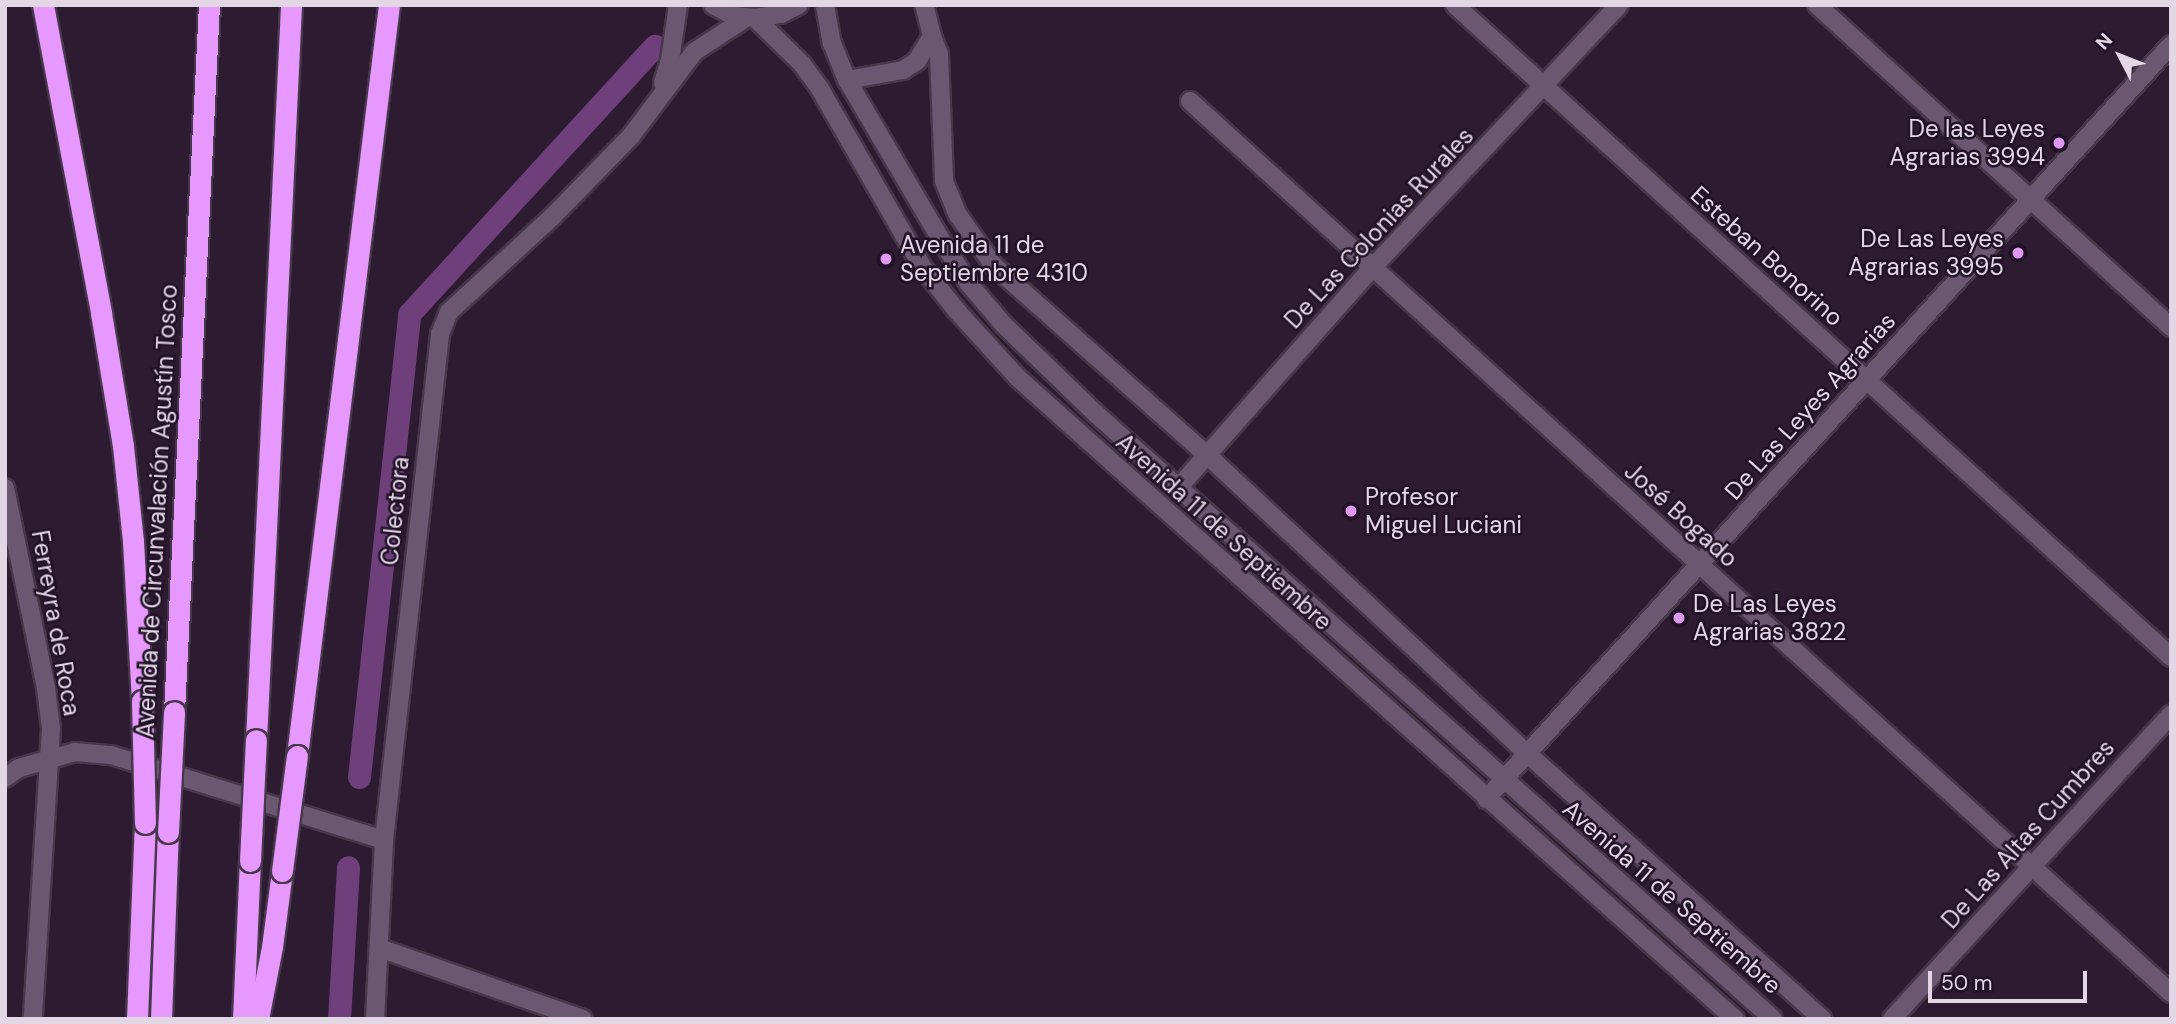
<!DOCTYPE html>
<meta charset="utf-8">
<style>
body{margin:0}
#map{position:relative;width:2176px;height:1024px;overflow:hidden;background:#2c1b31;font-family:"DM Sans",sans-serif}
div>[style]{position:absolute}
.canal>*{height:23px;margin:-11.5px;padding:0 11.5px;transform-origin:11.5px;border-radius:11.5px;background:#6f3f7c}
.roads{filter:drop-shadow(2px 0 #46374a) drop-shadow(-2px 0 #46374a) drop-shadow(0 2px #46374a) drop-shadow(0 -2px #46374a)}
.street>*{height:18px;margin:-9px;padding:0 9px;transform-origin:9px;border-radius:9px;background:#6b5771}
.secondary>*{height:18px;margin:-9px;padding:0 9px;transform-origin:9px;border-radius:9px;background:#6b5771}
.highway>*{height:21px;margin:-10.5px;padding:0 10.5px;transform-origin:10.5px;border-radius:10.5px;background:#e698fc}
.bridges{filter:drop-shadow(2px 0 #46374a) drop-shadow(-2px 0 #46374a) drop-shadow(0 2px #46374a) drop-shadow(0 -2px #46374a)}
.highway-bridge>*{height:21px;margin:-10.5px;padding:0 10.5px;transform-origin:10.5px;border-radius:10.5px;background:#e698fc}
.dots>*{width:19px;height:19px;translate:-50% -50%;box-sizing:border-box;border:4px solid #221227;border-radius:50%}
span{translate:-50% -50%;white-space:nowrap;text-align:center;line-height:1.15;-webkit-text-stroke:5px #221227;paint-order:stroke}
.poi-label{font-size:24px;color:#e3d7e6}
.right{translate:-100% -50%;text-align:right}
.left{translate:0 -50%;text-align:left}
.street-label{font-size:24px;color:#e3d7e6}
.frame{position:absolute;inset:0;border:7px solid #e3d7e6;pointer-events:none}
.north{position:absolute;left:2085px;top:21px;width:70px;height:70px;-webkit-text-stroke:5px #221227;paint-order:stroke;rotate:312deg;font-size:19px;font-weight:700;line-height:28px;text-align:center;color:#e3d7e6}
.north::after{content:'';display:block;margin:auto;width:24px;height:32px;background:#e3d7e6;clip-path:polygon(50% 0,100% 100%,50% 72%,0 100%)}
.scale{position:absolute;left:1928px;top:971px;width:159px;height:32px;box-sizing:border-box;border:4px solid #e3d7e6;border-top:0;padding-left:9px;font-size:21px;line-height:24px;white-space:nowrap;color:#e3d7e6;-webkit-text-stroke:5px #221227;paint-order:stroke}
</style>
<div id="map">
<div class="canal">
<i style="left:359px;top:777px;width:466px;rotate:-83.8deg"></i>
<i style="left:409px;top:314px;width:364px;rotate:-47.5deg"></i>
<i style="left:339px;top:1019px;width:152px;rotate:-86.6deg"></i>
</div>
<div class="roads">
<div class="street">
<i style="left:1455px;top:5px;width:968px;rotate:42.32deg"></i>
<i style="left:1817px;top:5px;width:479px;rotate:42.3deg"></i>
<i style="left:932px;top:36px;width:19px;rotate:69deg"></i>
<i style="left:939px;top:54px;width:127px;rotate:87.7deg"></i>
<i style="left:944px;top:181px;width:37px;rotate:68deg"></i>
<i style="left:958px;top:215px;width:62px;rotate:54.8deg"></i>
<i style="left:994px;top:266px;width:283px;rotate:41.6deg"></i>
<i style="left:1206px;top:454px;width:440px;rotate:43deg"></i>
<i style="left:1528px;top:754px;width:396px;rotate:42deg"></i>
<i style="left:1190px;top:101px;width:1326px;rotate:42.28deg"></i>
<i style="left:1178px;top:488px;width:293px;rotate:-48.6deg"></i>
<i style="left:1372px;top:268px;width:361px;rotate:-46.8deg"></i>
<i style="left:5px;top:778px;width:17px;rotate:-36deg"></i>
<i style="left:19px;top:768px;width:58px;rotate:-15.9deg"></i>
<i style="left:75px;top:752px;width:36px;rotate:5deg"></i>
<i style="left:111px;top:755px;width:286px;rotate:17.3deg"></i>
<i style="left:1486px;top:799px;width:1019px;rotate:-47.75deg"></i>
<i style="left:379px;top:948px;width:216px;rotate:19.2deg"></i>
<i style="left:1892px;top:1019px;width:413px;rotate:-47.5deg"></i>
</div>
<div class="secondary">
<i style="left:713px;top:5px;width:24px;rotate:28deg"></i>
<i style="left:734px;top:16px;width:21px;rotate:5deg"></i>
<i style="left:755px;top:18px;width:26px;rotate:-9deg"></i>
<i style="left:781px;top:14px;width:20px;rotate:-27deg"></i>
<i style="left:825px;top:5px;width:39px;rotate:80deg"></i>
<i style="left:832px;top:43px;width:40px;rotate:68deg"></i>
<i style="left:847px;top:80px;width:189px;rotate:59.5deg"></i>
<i style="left:943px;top:243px;width:49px;rotate:57.6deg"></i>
<i style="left:969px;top:284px;width:54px;rotate:49.5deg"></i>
<i style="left:1004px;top:325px;width:127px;rotate:44deg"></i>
<i style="left:1095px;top:413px;width:909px;rotate:41.79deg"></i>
<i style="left:755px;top:18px;width:66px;rotate:44.4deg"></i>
<i style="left:802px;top:64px;width:31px;rotate:54deg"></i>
<i style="left:820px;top:89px;width:207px;rotate:60.1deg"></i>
<i style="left:923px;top:268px;width:55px;rotate:51.7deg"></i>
<i style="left:957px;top:311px;width:91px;rotate:47.7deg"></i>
<i style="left:1018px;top:378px;width:962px;rotate:41.8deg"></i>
<i style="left:847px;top:80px;width:57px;rotate:-10.1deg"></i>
<i style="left:903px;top:70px;width:17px;rotate:-33deg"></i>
<i style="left:917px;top:61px;width:29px;rotate:-59deg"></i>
<i style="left:932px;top:36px;width:32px;rotate:-104deg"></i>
<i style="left:663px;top:83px;width:24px;rotate:-73deg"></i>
<i style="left:670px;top:60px;width:56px;rotate:-81.7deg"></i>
<i style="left:5px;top:488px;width:204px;rotate:78.4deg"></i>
<i style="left:46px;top:688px;width:41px;rotate:83deg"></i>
<i style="left:51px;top:729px;width:291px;rotate:93.6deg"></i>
<i style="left:375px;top:1019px;width:179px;rotate:-87.1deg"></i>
<i style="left:384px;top:840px;width:509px;rotate:-83.68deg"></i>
<i style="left:440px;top:334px;width:24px;rotate:-68deg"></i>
<i style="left:449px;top:312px;width:142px;rotate:-42.7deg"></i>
<i style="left:553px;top:216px;width:112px;rotate:-45.7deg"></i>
<i style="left:631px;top:136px;width:105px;rotate:-53.1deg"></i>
<i style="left:694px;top:52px;width:62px;rotate:-33.2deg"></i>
</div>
<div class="highway">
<i style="left:43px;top:5px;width:313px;rotate:79.3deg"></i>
<i style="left:101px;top:313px;width:135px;rotate:80.6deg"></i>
<i style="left:123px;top:446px;width:96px;rotate:84deg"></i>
<i style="left:133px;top:541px;width:160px;rotate:86.8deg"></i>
<i style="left:174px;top:712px;width:708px;rotate:-87.17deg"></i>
<i style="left:256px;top:740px;width:736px;rotate:-87.27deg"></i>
<i style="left:297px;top:756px;width:757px;rotate:-83.02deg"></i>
<i style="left:137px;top:1019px;width:196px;rotate:-87.7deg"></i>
<i style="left:161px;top:1019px;width:187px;rotate:-87.9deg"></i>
<i style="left:243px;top:1019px;width:158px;rotate:-87.5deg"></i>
<i style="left:258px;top:1019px;width:73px;rotate:-79deg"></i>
<i style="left:272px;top:947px;width:77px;rotate:-82.5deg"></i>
</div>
</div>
<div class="bridges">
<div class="highway-bridge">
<i style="left:142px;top:701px;width:122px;rotate:88.6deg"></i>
<i style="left:168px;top:832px;width:120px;rotate:-87.1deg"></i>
<i style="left:250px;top:861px;width:121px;rotate:-87.2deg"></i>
<i style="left:282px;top:871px;width:116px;rotate:-82.6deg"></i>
</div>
</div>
<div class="dots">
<i style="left:2059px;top:143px;background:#de98f2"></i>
<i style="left:2018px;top:253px;background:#de98f2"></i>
<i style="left:886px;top:259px;background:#de98f2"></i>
<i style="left:1351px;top:511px;background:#de98f2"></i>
<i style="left:1679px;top:618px;background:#de98f2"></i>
</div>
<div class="poi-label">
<span class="right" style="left:2045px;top:143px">De las Leyes<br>Agrarias 3994</span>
<span class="right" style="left:2004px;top:253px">De Las Leyes<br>Agrarias 3995</span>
<span class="left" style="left:900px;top:259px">Avenida 11 de<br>Septiembre 4310</span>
<span class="left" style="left:1365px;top:511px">Profesor<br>Miguel Luciani</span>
<span class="left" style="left:1693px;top:618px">De Las Leyes<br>Agrarias 3822</span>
</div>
<div class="street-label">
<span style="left:1379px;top:228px;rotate:-47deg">De Las Colonias Rurales</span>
<span style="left:1767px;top:256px;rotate:42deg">Esteban Bonorino</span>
<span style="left:1810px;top:406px;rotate:-48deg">De Las Leyes Agrarias</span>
<span style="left:157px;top:511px;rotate:-87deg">Avenida de Circunvalación Agustín Tosco</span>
<span style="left:395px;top:511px;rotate:-84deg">Colectora</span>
<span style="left:1681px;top:515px;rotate:42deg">José Bogado</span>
<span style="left:1224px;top:532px;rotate:42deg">Avenida 11 de Septiembre</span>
<span style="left:56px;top:623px;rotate:80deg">Ferreyra de Roca</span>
<span style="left:2028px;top:834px;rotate:-48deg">De Las Altas Cumbres</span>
<span style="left:1672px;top:897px;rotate:41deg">Avenida 11 de Septiembre</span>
</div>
<div class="frame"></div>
<div class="north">N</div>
<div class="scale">50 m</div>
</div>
